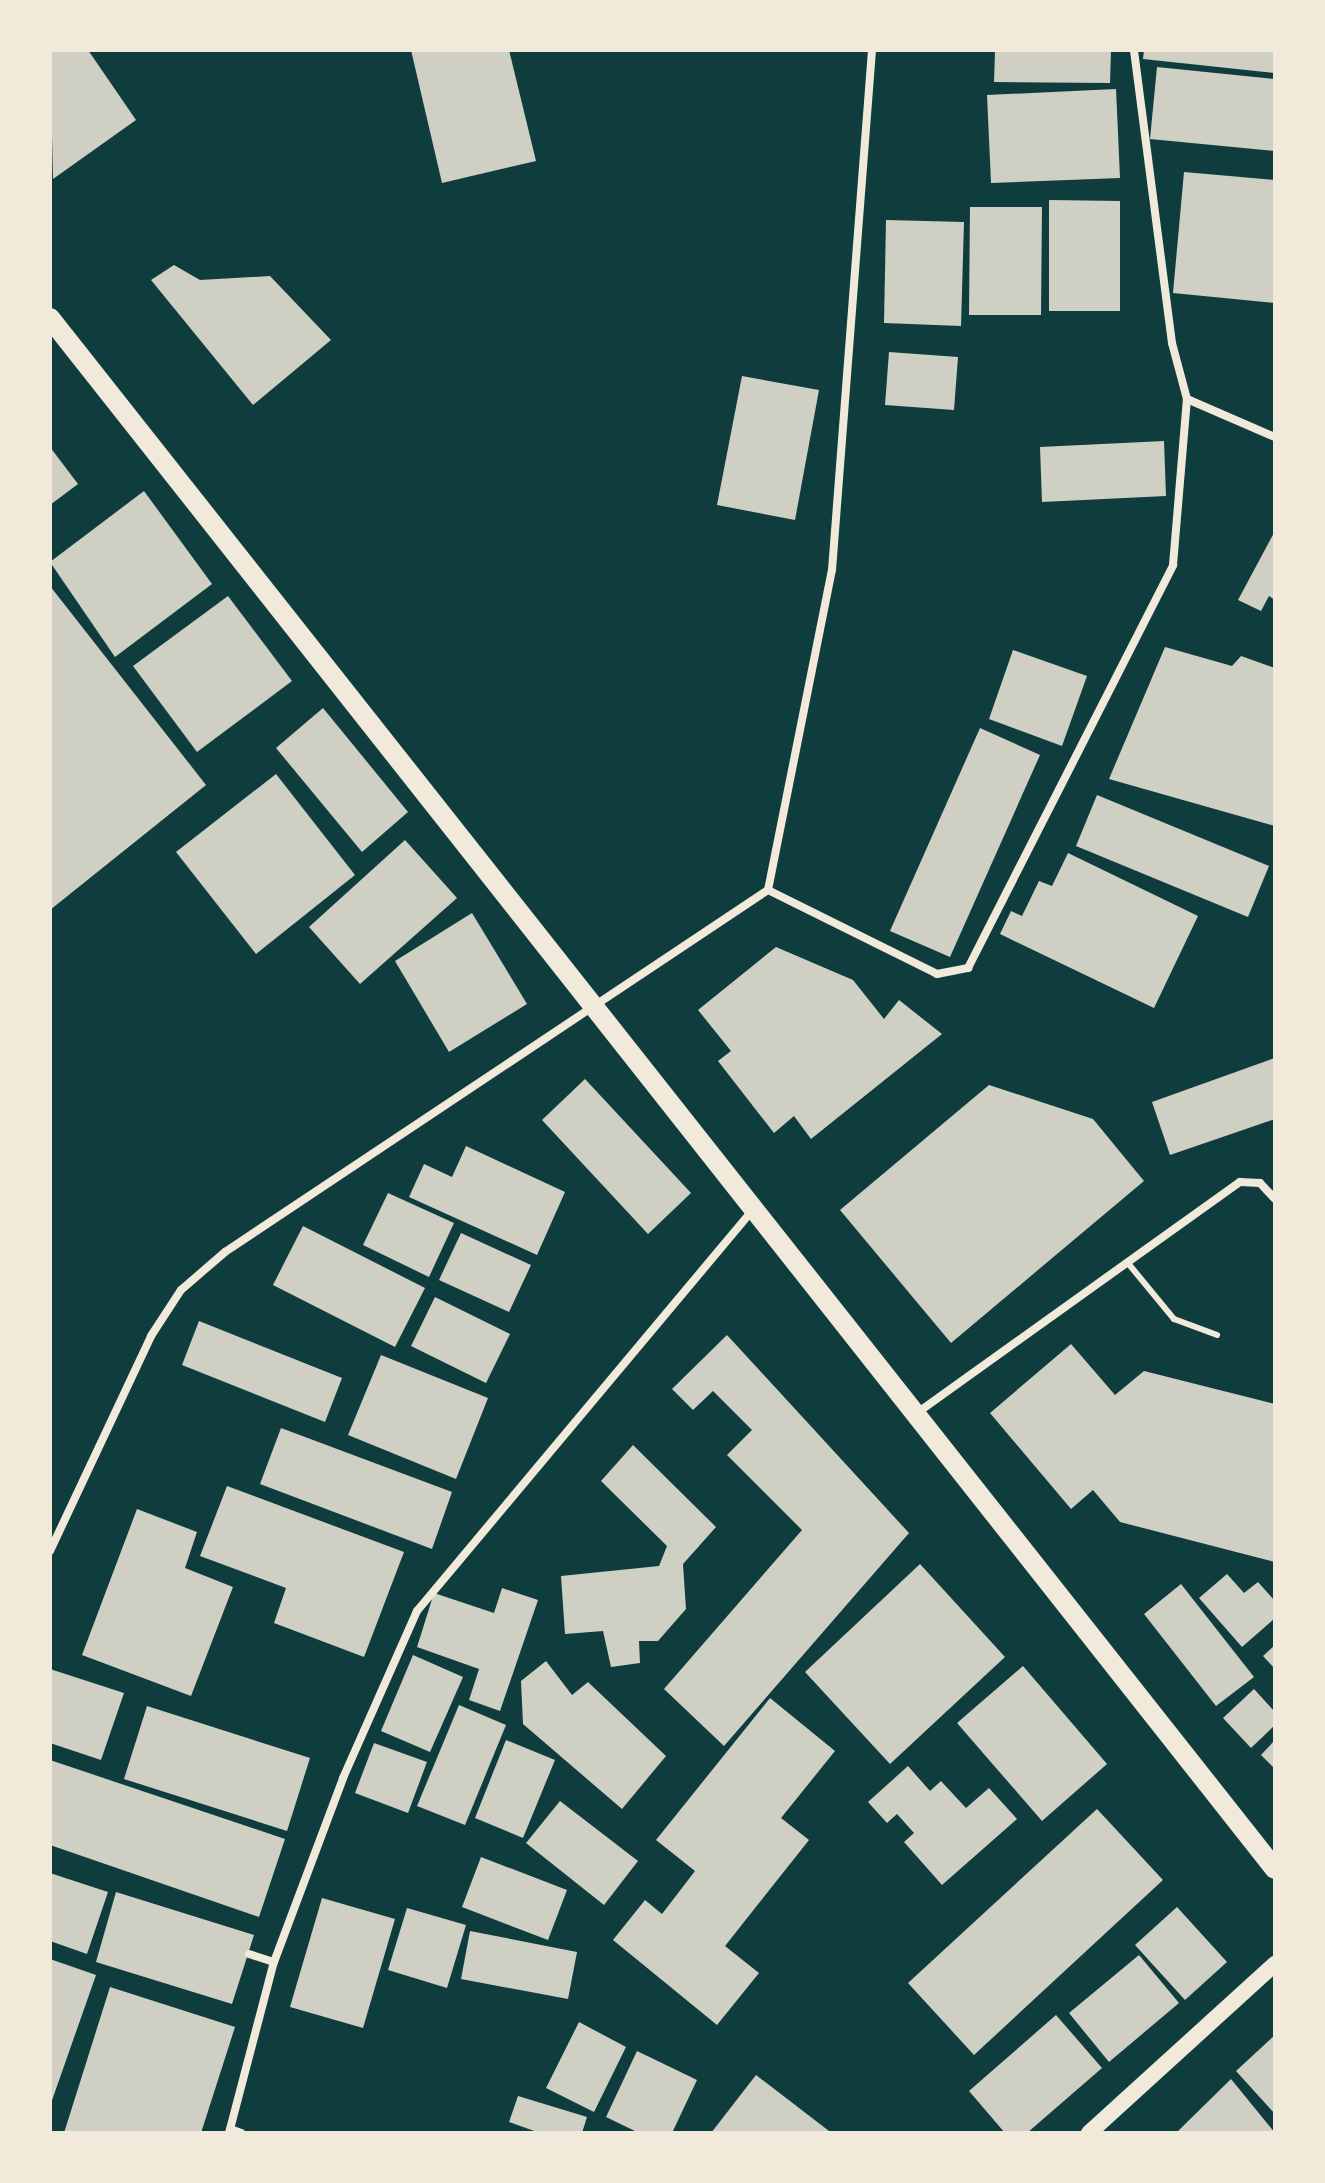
<!DOCTYPE html>
<style>
body{margin:0}
#map{position:relative;width:1325px;height:2183px;overflow:hidden;background:#0f3d3e;font-family:"Golos Text",sans-serif}
div>[style]{position:absolute}
.building>*{inset:0;background:#cfcfc3}
.service>*{height:6px;margin:-3px;padding:0 3px;transform-origin:3px;border-radius:3px;background:#f1e9da}
.minor>*{height:8px;margin:-4px;padding:0 4px;transform-origin:4px;border-radius:4px;background:#f1e9da}
.secondary>*{height:16px;margin:-8px;padding:0 8px;transform-origin:8px;border-radius:8px;background:#f1e9da}
.primary>*{height:20px;margin:-10px;padding:0 10px;transform-origin:10px;border-radius:10px;background:#f1e9da}
span{translate:-50% -50%;white-space:nowrap;text-align:center;line-height:1.15;-webkit-text-stroke:8px #f1e9da;paint-order:stroke}
.frame{position:absolute;inset:0;border:52px solid #f1e9da;pointer-events:none}
</style>
<div id="map">
<div class="building">
<i style="clip-path:polygon(50px 50px,88px 50px,136px 120px,53px 179px)"></i>
<i style="clip-path:polygon(411px 50px,509px 50px,536px 161px,442px 183px)"></i>
<i style="clip-path:polygon(995px 50px,1111px 50px,1110px 83px,994px 82px)"></i>
<i style="clip-path:polygon(1144px 50px,1275px 50px,1275px 73px,1143px 59px)"></i>
<i style="clip-path:polygon(1157px 67px,1275px 79px,1275px 151px,1150px 139px)"></i>
<i style="clip-path:polygon(1116px 89px,1120px 178px,991px 183px,987px 95px)"></i>
<i style="clip-path:polygon(1184px 172px,1275px 180px,1275px 303px,1173px 293px)"></i>
<i style="clip-path:polygon(1049px 200px,1120px 201px,1120px 311px,1049px 311px)"></i>
<i style="clip-path:polygon(970px 207px,1042px 207px,1041px 315px,969px 315px)"></i>
<i style="clip-path:polygon(886px 220px,964px 222px,961px 326px,884px 323px)"></i>
<i style="clip-path:polygon(174px 265px,200px 280px,270px 276px,331px 340px,253px 405px,151px 280px)"></i>
<i style="clip-path:polygon(889px 352px,958px 357px,954px 410px,885px 405px)"></i>
<i style="clip-path:polygon(742px 376px,819px 390px,795px 520px,717px 505px)"></i>
<i style="clip-path:polygon(1164px 441px,1166px 496px,1042px 502px,1040px 447px)"></i>
<i style="clip-path:polygon(50px 447px,78px 484px,50px 505px)"></i>
<i style="clip-path:polygon(144px 491px,212px 584px,115px 657px,50px 562px)"></i>
<i style="clip-path:polygon(1275px 531px,1275px 600px,1269px 596px,1261px 611px,1238px 600px)"></i>
<i style="clip-path:polygon(50px 586px,206px 785px,50px 910px,52px 817px)"></i>
<i style="clip-path:polygon(228px 596px,292px 681px,197px 752px,133px 666px)"></i>
<i style="clip-path:polygon(1165px 647px,1232px 666px,1241px 656px,1275px 668px,1275px 826px,1109px 779px)"></i>
<i style="clip-path:polygon(1013px 650px,1087px 676px,1062px 746px,989px 719px)"></i>
<i style="clip-path:polygon(323px 708px,408px 812px,362px 852px,276px 748px)"></i>
<i style="clip-path:polygon(980px 728px,1040px 755px,950px 957px,890px 931px)"></i>
<i style="clip-path:polygon(276px 774px,355px 875px,256px 954px,176px 852px)"></i>
<i style="clip-path:polygon(1097px 795px,1269px 866px,1248px 917px,1076px 846px)"></i>
<i style="clip-path:polygon(405px 840px,457px 898px,360px 984px,309px 927px)"></i>
<i style="clip-path:polygon(1068px 853px,1198px 916px,1154px 1008px,1000px 934px,1011px 911px,1022px 916px,1039px 881px,1052px 886px)"></i>
<i style="clip-path:polygon(472px 913px,527px 1004px,449px 1052px,395px 961px)"></i>
<i style="clip-path:polygon(776px 947px,853px 980px,884px 1019px,899px 1000px,942px 1034px,811px 1139px,794px 1116px,774px 1133px,718px 1061px,731px 1051px,698px 1010px)"></i>
<i style="clip-path:polygon(1275px 1058px,1275px 1119px,1170px 1155px,1152px 1102px)"></i>
<i style="clip-path:polygon(585px 1079px,691px 1193px,648px 1234px,542px 1120px)"></i>
<i style="clip-path:polygon(989px 1085px,1093px 1119px,1144px 1181px,951px 1343px,840px 1210px)"></i>
<i style="clip-path:polygon(466px 1146px,565px 1192px,537px 1255px,409px 1197px,424px 1164px,452px 1177px)"></i>
<i style="clip-path:polygon(388px 1193px,454px 1223px,429px 1277px,363px 1245px)"></i>
<i style="clip-path:polygon(303px 1226px,425px 1288px,395px 1347px,273px 1285px)"></i>
<i style="clip-path:polygon(461px 1233px,531px 1265px,509px 1312px,439px 1280px)"></i>
<i style="clip-path:polygon(435px 1297px,510px 1334px,486px 1383px,411px 1346px)"></i>
<i style="clip-path:polygon(199px 1321px,342px 1378px,325px 1422px,182px 1365px)"></i>
<i style="clip-path:polygon(727px 1335px,909px 1533px,724px 1746px,664px 1689px,802px 1530px,727px 1455px,752px 1430px,713px 1391px,693px 1410px,672px 1389px)"></i>
<i style="clip-path:polygon(1071px 1344px,1115px 1395px,1144px 1371px,1275px 1404px,1275px 1562px,1120px 1522px,1093px 1490px,1071px 1509px,990px 1413px)"></i>
<i style="clip-path:polygon(381px 1355px,488px 1398px,456px 1479px,348px 1435px)"></i>
<i style="clip-path:polygon(281px 1428px,452px 1492px,432px 1549px,260px 1484px)"></i>
<i style="clip-path:polygon(633px 1445px,716px 1527px,683px 1564px,686px 1609px,658px 1641px,639px 1641px,640px 1663px,611px 1667px,603px 1631px,565px 1634px,561px 1576px,659px 1566px,667px 1546px,601px 1481px)"></i>
<i style="clip-path:polygon(227px 1486px,404px 1552px,364px 1657px,274px 1623px,286px 1588px,200px 1556px)"></i>
<i style="clip-path:polygon(137px 1509px,197px 1532px,185px 1568px,233px 1587px,191px 1696px,82px 1655px)"></i>
<i style="clip-path:polygon(920px 1564px,1005px 1657px,890px 1764px,805px 1672px)"></i>
<i style="clip-path:polygon(1227px 1574px,1244px 1593px,1258px 1582px,1275px 1601px,1275px 1618px,1242px 1647px,1199px 1598px)"></i>
<i style="clip-path:polygon(1181px 1584px,1254px 1677px,1216px 1706px,1144px 1614px)"></i>
<i style="clip-path:polygon(502px 1588px,538px 1600px,500px 1711px,469px 1700px,479px 1669px,417px 1647px,434px 1593px,494px 1613px)"></i>
<i style="clip-path:polygon(1275px 1645px,1275px 1669px,1263px 1656px)"></i>
<i style="clip-path:polygon(413px 1655px,463px 1677px,430px 1752px,381px 1731px)"></i>
<i style="clip-path:polygon(546px 1661px,572px 1695px,588px 1682px,666px 1756px,622px 1809px,523px 1724px,521px 1681px)"></i>
<i style="clip-path:polygon(1023px 1666px,1107px 1764px,1042px 1821px,957px 1723px)"></i>
<i style="clip-path:polygon(50px 1669px,124px 1693px,101px 1760px,50px 1743px)"></i>
<i style="clip-path:polygon(1254px 1689px,1275px 1712px,1275px 1725px,1251px 1748px,1223px 1718px)"></i>
<i style="clip-path:polygon(770px 1698px,835px 1751px,781px 1818px,809px 1840px,725px 1946px,759px 1973px,717px 2025px,613px 1940px,645px 1900px,662px 1914px,695px 1871px,656px 1840px)"></i>
<i style="clip-path:polygon(459px 1705px,506px 1725px,465px 1825px,417px 1806px)"></i>
<i style="clip-path:polygon(147px 1706px,310px 1758px,287px 1831px,124px 1779px)"></i>
<i style="clip-path:polygon(506px 1740px,555px 1760px,523px 1838px,475px 1818px)"></i>
<i style="clip-path:polygon(1275px 1740px,1275px 1769px,1261px 1755px)"></i>
<i style="clip-path:polygon(374px 1743px,427px 1762px,408px 1813px,355px 1793px)"></i>
<i style="clip-path:polygon(50px 1760px,285px 1839px,259px 1917px,50px 1845px)"></i>
<i style="clip-path:polygon(908px 1766px,930px 1791px,941px 1781px,966px 1808px,989px 1788px,1017px 1819px,942px 1885px,904px 1842px,914px 1833px,897px 1814px,887px 1823px,868px 1802px)"></i>
<i style="clip-path:polygon(560px 1801px,638px 1861px,604px 1905px,526px 1843px)"></i>
<i style="clip-path:polygon(1097px 1809px,1163px 1880px,974px 2055px,908px 1983px)"></i>
<i style="clip-path:polygon(481px 1857px,567px 1890px,548px 1940px,462px 1907px)"></i>
<i style="clip-path:polygon(50px 1873px,108px 1892px,87px 1954px,50px 1941px)"></i>
<i style="clip-path:polygon(116px 1892px,254px 1935px,232px 2004px,96px 1962px)"></i>
<i style="clip-path:polygon(322px 1898px,395px 1919px,363px 2028px,290px 2007px)"></i>
<i style="clip-path:polygon(1177px 1907px,1227px 1962px,1185px 2000px,1135px 1945px)"></i>
<i style="clip-path:polygon(407px 1908px,466px 1925px,447px 1988px,388px 1970px)"></i>
<i style="clip-path:polygon(470px 1931px,577px 1952px,568px 1999px,461px 1979px)"></i>
<i style="clip-path:polygon(1139px 1955px,1179px 2003px,1109px 2062px,1069px 2013px)"></i>
<i style="clip-path:polygon(50px 1959px,96px 1975px,50px 2106px)"></i>
<i style="clip-path:polygon(110px 1987px,235px 2027px,201px 2133px,64px 2133px)"></i>
<i style="clip-path:polygon(1056px 2015px,1102px 2068px,1027px 2133px,1005px 2133px,969px 2091px)"></i>
<i style="clip-path:polygon(579px 2022px,626px 2047px,594px 2112px,546px 2088px)"></i>
<i style="clip-path:polygon(1275px 2035px,1275px 2114px,1236px 2071px)"></i>
<i style="clip-path:polygon(637px 2051px,697px 2080px,672px 2133px,639px 2133px,606px 2117px)"></i>
<i style="clip-path:polygon(756px 2075px,829px 2131px,827px 2133px,711px 2133px)"></i>
<i style="clip-path:polygon(1231px 2079px,1275px 2133px,1176px 2133px)"></i>
<i style="clip-path:polygon(518px 2096px,587px 2117px,582px 2133px,540px 2133px,509px 2122px)"></i>
</div>
<div class="service">
<i style="left:1127px;top:1262px;width:74px;rotate:50.5deg"></i>
<i style="left:1174px;top:1319px;width:46px;rotate:20.4deg"></i>
</div>
<div class="minor">
<i style="left:1187px;top:399px;width:96px;rotate:23.4deg"></i>
<i style="left:768px;top:890px;width:189px;rotate:26.4deg"></i>
<i style="left:937px;top:974px;width:32px;rotate:-11deg"></i>
<i style="left:968px;top:968px;width:452px;rotate:-63deg"></i>
<i style="left:1173px;top:565px;width:167px;rotate:-85.2deg"></i>
<i style="left:1187px;top:399px;width:58px;rotate:-105deg"></i>
<i style="left:1172px;top:343px;width:295px;rotate:-97.4deg"></i>
<i style="left:917px;top:1413px;width:397px;rotate:-35.6deg"></i>
<i style="left:1240px;top:1182px;width:20px;rotate:3deg"></i>
<i style="left:1260px;top:1183px;width:22px;rotate:47deg"></i>
<i style="left:50px;top:1551px;width:238px;rotate:-64.8deg"></i>
<i style="left:151px;top:1336px;width:55px;rotate:-56.9deg"></i>
<i style="left:181px;top:1290px;width:58px;rotate:-40.8deg"></i>
<i style="left:225px;top:1252px;width:653px;rotate:-33.69deg"></i>
<i style="left:768px;top:890px;width:326px;rotate:-78.7deg"></i>
<i style="left:832px;top:570px;width:522px;rotate:-85.6deg"></i>
<i style="left:249px;top:1954px;width:26px;rotate:18deg"></i>
<i style="left:230px;top:2129px;width:12px;rotate:20deg"></i>
<i style="left:229px;top:2133px;width:177px;rotate:-75.3deg"></i>
<i style="left:274px;top:1962px;width:197px;rotate:-69.4deg"></i>
<i style="left:343px;top:1778px;width:183px;rotate:-66.1deg"></i>
<i style="left:417px;top:1611px;width:520px;rotate:-50.07deg"></i>
</div>
<div class="secondary">
<i style="left:1089px;top:2133px;width:251px;rotate:-42.3deg"></i>
</div>
<div class="primary">
<i style="left:50px;top:318px;width:1976px;rotate:51.7deg"></i>
</div>
<div class="frame"></div>
</div>
